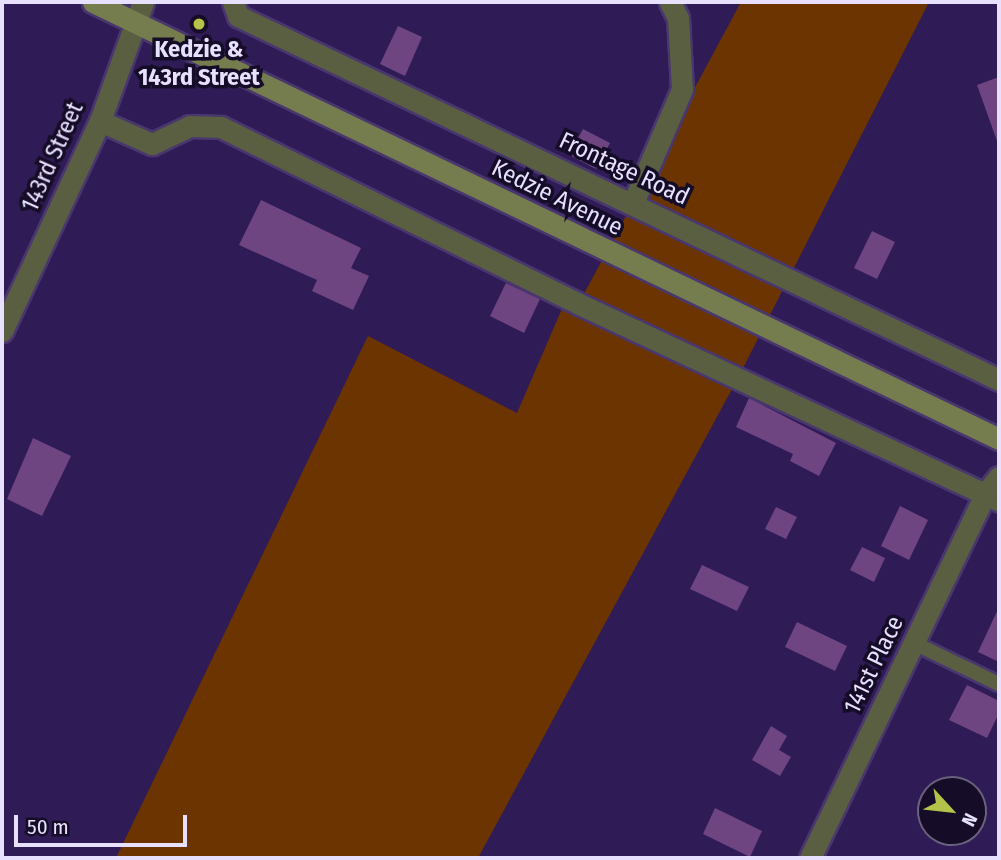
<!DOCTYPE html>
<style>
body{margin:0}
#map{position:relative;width:1001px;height:860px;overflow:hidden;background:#2f1b56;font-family:"Fira Sans Condensed",sans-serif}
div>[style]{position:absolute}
.green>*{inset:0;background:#6b3400}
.building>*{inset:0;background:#6e4580}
.roads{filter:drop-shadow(2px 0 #49376e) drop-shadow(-2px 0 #49376e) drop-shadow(0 2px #49376e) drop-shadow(0 -2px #49376e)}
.lane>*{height:14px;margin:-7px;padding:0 7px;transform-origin:7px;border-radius:7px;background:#5a5f42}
.street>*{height:21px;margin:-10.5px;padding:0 10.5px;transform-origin:10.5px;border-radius:10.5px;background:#5a5f42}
.secondary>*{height:21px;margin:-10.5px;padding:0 10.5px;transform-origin:10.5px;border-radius:10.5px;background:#757c4d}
.dots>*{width:19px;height:19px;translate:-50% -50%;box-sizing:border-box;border:4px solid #150d27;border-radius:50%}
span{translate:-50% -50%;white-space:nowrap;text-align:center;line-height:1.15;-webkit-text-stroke:7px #150d27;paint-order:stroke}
.poi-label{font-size:24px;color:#e7e1ff;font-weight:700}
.street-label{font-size:24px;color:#e7e1ff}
.frame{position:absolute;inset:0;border:4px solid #e7e1ff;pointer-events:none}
.north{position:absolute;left:917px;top:776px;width:70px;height:70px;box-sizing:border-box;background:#150d27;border:2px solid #69627d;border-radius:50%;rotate:117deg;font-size:19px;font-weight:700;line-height:28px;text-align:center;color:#e7e1ff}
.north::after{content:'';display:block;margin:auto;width:24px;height:32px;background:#b5c249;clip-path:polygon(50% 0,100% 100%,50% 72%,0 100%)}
.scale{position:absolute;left:14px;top:815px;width:173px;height:32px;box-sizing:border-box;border:4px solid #e7e1ff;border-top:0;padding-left:9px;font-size:21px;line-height:24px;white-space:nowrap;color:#e7e1ff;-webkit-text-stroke:5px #150d27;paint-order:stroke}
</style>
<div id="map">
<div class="green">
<i style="clip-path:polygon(741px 2px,929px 2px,738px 378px,478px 858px,116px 858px,368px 336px,517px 413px,567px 297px,579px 303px)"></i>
</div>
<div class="building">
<i style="clip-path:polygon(398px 26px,422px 37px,405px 76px,380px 64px)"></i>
<i style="clip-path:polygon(999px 77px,999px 140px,997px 141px,977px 85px)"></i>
<i style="clip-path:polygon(583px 129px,610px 143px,596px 169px,569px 155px)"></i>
<i style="clip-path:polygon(261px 200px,361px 248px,351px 268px,369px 276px,353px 310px,312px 291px,317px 280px,239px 245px)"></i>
<i style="clip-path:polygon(872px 231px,895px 242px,877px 279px,854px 268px)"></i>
<i style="clip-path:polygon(506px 283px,540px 299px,524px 333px,490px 316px)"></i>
<i style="clip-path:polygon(749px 398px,836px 443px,819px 476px,790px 461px,793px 454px,736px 427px)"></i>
<i style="clip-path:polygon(33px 438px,71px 456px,42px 516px,7px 499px)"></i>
<i style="clip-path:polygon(900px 506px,928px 520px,909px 560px,881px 546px)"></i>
<i style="clip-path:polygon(776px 507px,797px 517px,786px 539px,765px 529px)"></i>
<i style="clip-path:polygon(862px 547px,885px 558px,874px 582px,850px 570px)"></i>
<i style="clip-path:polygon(702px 565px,749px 587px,737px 611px,690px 589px)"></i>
<i style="clip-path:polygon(999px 607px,999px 662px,978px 652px)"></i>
<i style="clip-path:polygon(797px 622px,847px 646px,835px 671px,785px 647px)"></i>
<i style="clip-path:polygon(967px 685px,999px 701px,999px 713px,987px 738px,949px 720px)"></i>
<i style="clip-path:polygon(771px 726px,787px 736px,779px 750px,791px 757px,780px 776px,752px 760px)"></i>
<i style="clip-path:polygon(715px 808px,762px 831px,750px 857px,703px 834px)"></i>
</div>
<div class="roads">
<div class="lane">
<i style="left:914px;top:643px;width:94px;rotate:25.8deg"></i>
</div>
<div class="street">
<i style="left:233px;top:2px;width:15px;rotate:70deg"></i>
<i style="left:238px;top:16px;width:844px;rotate:25.56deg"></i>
<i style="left:100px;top:121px;width:57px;rotate:23.9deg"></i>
<i style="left:152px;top:144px;width:42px;rotate:-25.3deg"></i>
<i style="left:190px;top:126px;width:31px;rotate:2deg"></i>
<i style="left:221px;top:127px;width:399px;rotate:26.3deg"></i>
<i style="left:579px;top:304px;width:464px;rotate:25.1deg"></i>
<i style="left:633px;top:203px;width:124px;rotate:-66.7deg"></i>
<i style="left:682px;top:89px;width:71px;rotate:-93.2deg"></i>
<i style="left:678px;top:18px;width:18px;rotate:-117deg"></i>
<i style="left:2px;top:331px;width:232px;rotate:-65deg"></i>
<i style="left:100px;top:121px;width:127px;rotate:-70.1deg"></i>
<i style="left:810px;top:858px;width:404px;rotate:-64.3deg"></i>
<i style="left:985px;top:494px;width:22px;rotate:-51deg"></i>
</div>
<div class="secondary">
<i style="left:93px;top:2px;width:1006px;rotate:25.75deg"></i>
</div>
</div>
<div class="dots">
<i style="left:199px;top:24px;background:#b5c249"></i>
</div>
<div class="poi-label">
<span style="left:199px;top:64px">Kedzie &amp;<br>143rd Street</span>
</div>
<div class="street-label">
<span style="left:53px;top:157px;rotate:-66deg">143rd Street</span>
<span style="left:624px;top:169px;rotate:25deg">Frontage Road</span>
<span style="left:557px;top:198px;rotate:26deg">Kedzie Avenue</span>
<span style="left:874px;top:665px;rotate:-64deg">141st Place</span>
</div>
<div class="frame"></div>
<div class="north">N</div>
<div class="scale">50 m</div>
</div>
